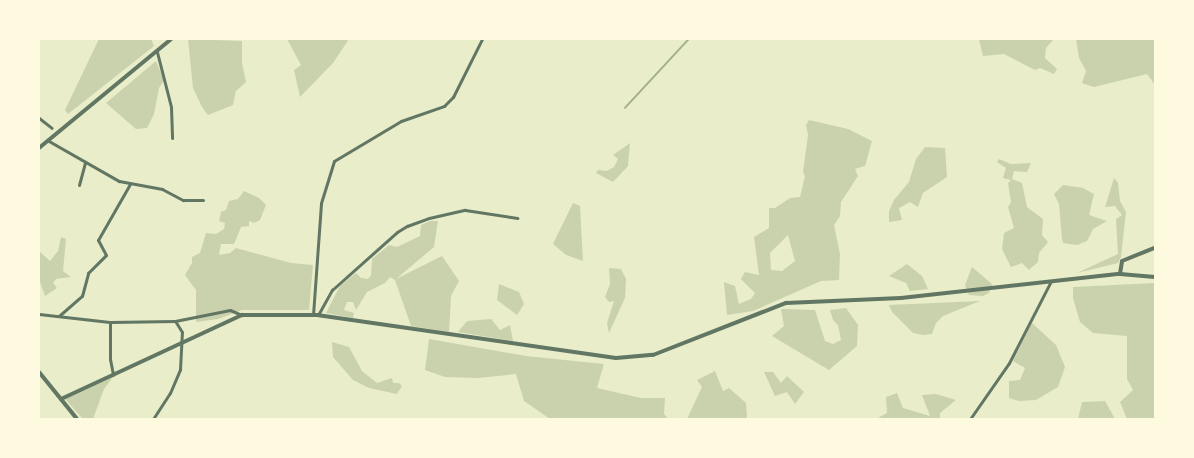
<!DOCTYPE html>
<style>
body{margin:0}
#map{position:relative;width:1194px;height:458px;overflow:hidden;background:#e9edc9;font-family:"PT Sans",sans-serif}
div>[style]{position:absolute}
.green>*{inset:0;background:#cad2ad}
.stream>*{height:1.5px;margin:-0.75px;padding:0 0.75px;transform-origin:0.75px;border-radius:0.75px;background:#a3b18a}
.minor>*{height:3px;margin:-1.5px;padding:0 1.5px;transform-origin:1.5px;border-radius:1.5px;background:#617663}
.tertiary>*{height:4px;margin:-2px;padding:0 2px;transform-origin:2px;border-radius:2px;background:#617663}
span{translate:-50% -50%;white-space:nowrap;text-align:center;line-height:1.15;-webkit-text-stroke:6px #fefae0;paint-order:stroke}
.frame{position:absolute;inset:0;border:40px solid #fefae0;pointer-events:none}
</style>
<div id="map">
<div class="green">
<i style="clip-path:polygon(99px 39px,151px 39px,154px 46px,68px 114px,65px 110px)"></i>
<i style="clip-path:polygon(188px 39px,242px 41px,242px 63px,246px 82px,236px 91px,233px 105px,208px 115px,202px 107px,193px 88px)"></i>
<i style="clip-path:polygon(287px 39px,349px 39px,333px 63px,300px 97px,294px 70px,301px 65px)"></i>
<i style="clip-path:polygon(979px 39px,1054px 39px,1046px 48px,1045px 58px,1057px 69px,1054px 74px,1040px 68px,1035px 70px,1004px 54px,983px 56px)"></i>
<i style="clip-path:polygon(1076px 39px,1155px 39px,1155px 85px,1147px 74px,1094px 87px,1082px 83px,1086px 71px,1079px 58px)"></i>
<i style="clip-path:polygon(156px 61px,164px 80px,159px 88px,154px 114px,147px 128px,136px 129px,106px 103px)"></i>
<i style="clip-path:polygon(evenodd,809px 120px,848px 129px,872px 141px,865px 166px,855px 169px,858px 176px,841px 202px,840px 216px,834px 225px,840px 254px,839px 280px,821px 281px,753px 311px,727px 315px,724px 282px,735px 286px,739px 304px,751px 299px,755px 293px,741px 279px,745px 272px,759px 275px,754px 237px,769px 228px,769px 208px,775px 208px,790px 198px,800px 197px,805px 176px,803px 172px,808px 135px,806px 125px,809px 120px,788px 235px,795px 261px,782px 271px,771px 270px,770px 253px,788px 235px)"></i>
<i style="clip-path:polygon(630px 143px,628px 166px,613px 182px,596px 173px,598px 170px,607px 171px,614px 167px,618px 159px,613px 155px)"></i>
<i style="clip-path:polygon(925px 147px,945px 148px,947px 177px,923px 193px,918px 207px,910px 202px,899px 208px,902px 220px,889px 222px,889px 211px,894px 200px,909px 182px,916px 159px)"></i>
<i style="clip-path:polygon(999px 159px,1011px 164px,1031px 163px,1027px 172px,1014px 171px,1012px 179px,1022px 183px,1027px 207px,1043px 219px,1042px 235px,1048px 242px,1039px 253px,1038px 262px,1029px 270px,1022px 263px,1011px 267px,1002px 249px,1004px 233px,1014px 228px,1008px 207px,1011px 202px,1008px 183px,1011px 180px,1003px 178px,1006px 168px,997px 162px)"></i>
<i style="clip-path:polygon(1114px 178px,1118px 183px,1120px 201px,1126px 212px,1121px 257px,1118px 263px,1077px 273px,1118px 254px,1116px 219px,1122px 215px,1115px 206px,1105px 207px)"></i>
<i style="clip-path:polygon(1063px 185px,1083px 188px,1094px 194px,1089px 215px,1107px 221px,1093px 229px,1087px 241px,1077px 245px,1063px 243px,1062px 239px,1059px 204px,1054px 194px)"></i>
<i style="clip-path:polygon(244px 191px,259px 198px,266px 205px,260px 220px,254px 223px,249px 221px,249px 226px,241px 227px,234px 244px,221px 244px,219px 255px,230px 253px,236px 248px,291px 263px,313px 265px,309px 310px,242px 310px,218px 319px,196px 322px,196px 290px,185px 275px,192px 263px,192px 257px,200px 253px,206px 233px,216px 234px,224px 229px,225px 223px,219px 221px,221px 212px,226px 210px,229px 201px,238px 199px)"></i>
<i style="clip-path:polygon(573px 203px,580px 206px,583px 261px,566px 255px,553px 244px)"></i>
<i style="clip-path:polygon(430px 221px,438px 221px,434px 247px,396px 279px,442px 256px,459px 281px,451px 296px,449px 332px,411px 326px,395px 280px,390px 277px,385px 283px,367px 292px,356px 310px,353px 302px,347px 302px,344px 310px,354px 313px,353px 318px,326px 313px,340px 286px,356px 273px,361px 278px,368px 279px,371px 275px,372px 259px,389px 245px,397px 247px,420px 236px,421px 225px)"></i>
<i style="clip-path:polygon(61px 237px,66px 239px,63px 271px,71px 277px,56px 279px,53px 283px,57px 288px,45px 296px,39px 279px,39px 251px,50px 261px,58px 251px)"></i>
<i style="clip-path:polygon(907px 264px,922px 276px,928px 289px,910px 291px,906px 283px,889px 276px)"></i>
<i style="clip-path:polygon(972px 267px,992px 284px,989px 293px,983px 296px,969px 295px,965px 285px)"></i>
<i style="clip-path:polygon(609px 268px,621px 269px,626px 279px,625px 298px,609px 333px,607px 323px,614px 301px,609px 302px,605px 297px,610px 284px)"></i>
<i style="clip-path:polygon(1155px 283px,1155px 419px,1127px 419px,1120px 402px,1133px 390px,1127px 379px,1127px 336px,1093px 333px,1080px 322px,1073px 298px,1073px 287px)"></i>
<i style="clip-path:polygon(499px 284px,519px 292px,524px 304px,517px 315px,497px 300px)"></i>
<i style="clip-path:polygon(980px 301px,943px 316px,936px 323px,932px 334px,923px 335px,913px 333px,892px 312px,889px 305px)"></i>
<i style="clip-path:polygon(846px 308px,858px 325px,857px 346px,829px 370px,772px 336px,784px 326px,781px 309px,815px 310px,825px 341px,833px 344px,841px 340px,838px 325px,833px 320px,830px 310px)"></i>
<i style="clip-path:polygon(491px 319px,500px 330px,510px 325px,513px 341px,458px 332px,467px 321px)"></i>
<i style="clip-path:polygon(1032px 323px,1056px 345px,1065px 367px,1058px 387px,1036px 400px,1019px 401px,1009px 398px,1009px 381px,1020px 380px,1025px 368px,1013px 361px)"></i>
<i style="clip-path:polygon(429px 339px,526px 356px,604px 364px,597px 388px,641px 398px,665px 398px,664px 414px,668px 419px,550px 419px,524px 401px,516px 374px,478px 378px,445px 377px,425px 370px)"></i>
<i style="clip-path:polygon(332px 342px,349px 347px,362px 371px,377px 383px,392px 378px,393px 383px,399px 383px,402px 386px,397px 394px,369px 388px,353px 380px,333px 357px)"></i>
<i style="clip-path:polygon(715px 371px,723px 391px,729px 388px,746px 403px,747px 419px,687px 419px,702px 387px,697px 380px)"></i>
<i style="clip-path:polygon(764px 372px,773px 372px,781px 383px,787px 376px,804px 392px,795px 404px,787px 392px,775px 396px)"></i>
<i style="clip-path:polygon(113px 377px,104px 389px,93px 419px,83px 419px,65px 399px)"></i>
<i style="clip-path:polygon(897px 393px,903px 408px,930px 416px,922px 395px,936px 394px,956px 400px,940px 413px,940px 419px,876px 419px,887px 413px,886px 397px)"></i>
<i style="clip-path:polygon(1105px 401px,1115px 419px,1078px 419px,1082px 402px)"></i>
</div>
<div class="stream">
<i style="left:625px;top:108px;width:94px;rotate:-47.2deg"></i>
</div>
<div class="minor">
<i style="left:157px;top:52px;width:57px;rotate:75.7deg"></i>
<i style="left:171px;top:107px;width:31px;rotate:88deg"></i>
<i style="left:39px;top:118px;width:16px;rotate:38deg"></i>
<i style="left:47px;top:140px;width:83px;rotate:29.7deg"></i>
<i style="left:119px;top:181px;width:44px;rotate:10.5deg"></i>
<i style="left:162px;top:189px;width:24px;rotate:28deg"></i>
<i style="left:183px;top:200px;width:20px"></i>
<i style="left:79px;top:185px;width:24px;rotate:-75deg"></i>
<i style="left:39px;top:314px;width:71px;rotate:6.4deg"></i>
<i style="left:110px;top:322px;width:65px;rotate:-0.9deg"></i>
<i style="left:175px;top:321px;width:56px;rotate:-11.3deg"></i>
<i style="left:230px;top:310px;width:13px;rotate:23deg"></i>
<i style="left:60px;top:315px;width:29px;rotate:-41deg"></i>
<i style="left:82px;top:296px;width:24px;rotate:-75deg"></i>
<i style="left:88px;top:273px;width:25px;rotate:-45deg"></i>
<i style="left:106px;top:255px;width:17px;rotate:-118deg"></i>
<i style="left:98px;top:240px;width:64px;rotate:-60.3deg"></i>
<i style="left:313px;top:315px;width:112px;rotate:-85.9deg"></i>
<i style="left:321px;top:203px;width:44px;rotate:-72.8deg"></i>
<i style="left:334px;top:161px;width:78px;rotate:-30.8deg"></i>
<i style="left:401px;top:121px;width:46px;rotate:-19.2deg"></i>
<i style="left:444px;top:106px;width:13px;rotate:-45deg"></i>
<i style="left:453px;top:97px;width:65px;rotate:-63.4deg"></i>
<i style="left:318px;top:315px;width:29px;rotate:-61deg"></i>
<i style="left:332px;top:290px;width:87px;rotate:-41.7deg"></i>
<i style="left:397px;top:232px;width:12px;rotate:-31deg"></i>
<i style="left:407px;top:226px;width:23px;rotate:-20deg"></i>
<i style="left:429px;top:218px;width:37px;rotate:-13deg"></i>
<i style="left:465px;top:210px;width:53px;rotate:8.7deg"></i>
<i style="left:110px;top:322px;width:37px;rotate:90deg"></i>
<i style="left:110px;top:359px;width:16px;rotate:79deg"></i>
<i style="left:153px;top:419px;width:31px;rotate:-57deg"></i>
<i style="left:170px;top:393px;width:26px;rotate:-67deg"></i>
<i style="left:180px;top:369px;width:37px;rotate:-87deg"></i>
<i style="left:182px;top:332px;width:13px;rotate:-122deg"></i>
<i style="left:970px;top:419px;width:68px;rotate:-55.1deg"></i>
<i style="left:1009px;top:363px;width:92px;rotate:-62.9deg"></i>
</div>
<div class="tertiary">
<i style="left:39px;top:148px;width:171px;rotate:-39.5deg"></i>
<i style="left:1120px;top:274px;width:13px;rotate:-81deg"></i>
<i style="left:1122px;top:261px;width:35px;rotate:-22deg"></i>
<i style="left:39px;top:372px;width:60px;rotate:51deg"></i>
<i style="left:61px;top:399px;width:200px;rotate:-24.9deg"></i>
<i style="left:242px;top:315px;width:75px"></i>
<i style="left:317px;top:315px;width:302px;rotate:8.2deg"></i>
<i style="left:616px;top:358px;width:37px;rotate:-5deg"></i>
<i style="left:653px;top:355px;width:143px;rotate:-21.4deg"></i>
<i style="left:786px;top:303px;width:115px;rotate:-2.5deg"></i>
<i style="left:901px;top:298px;width:220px;rotate:-6.3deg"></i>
<i style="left:1120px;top:274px;width:35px;rotate:5deg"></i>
</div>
<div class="frame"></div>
</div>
